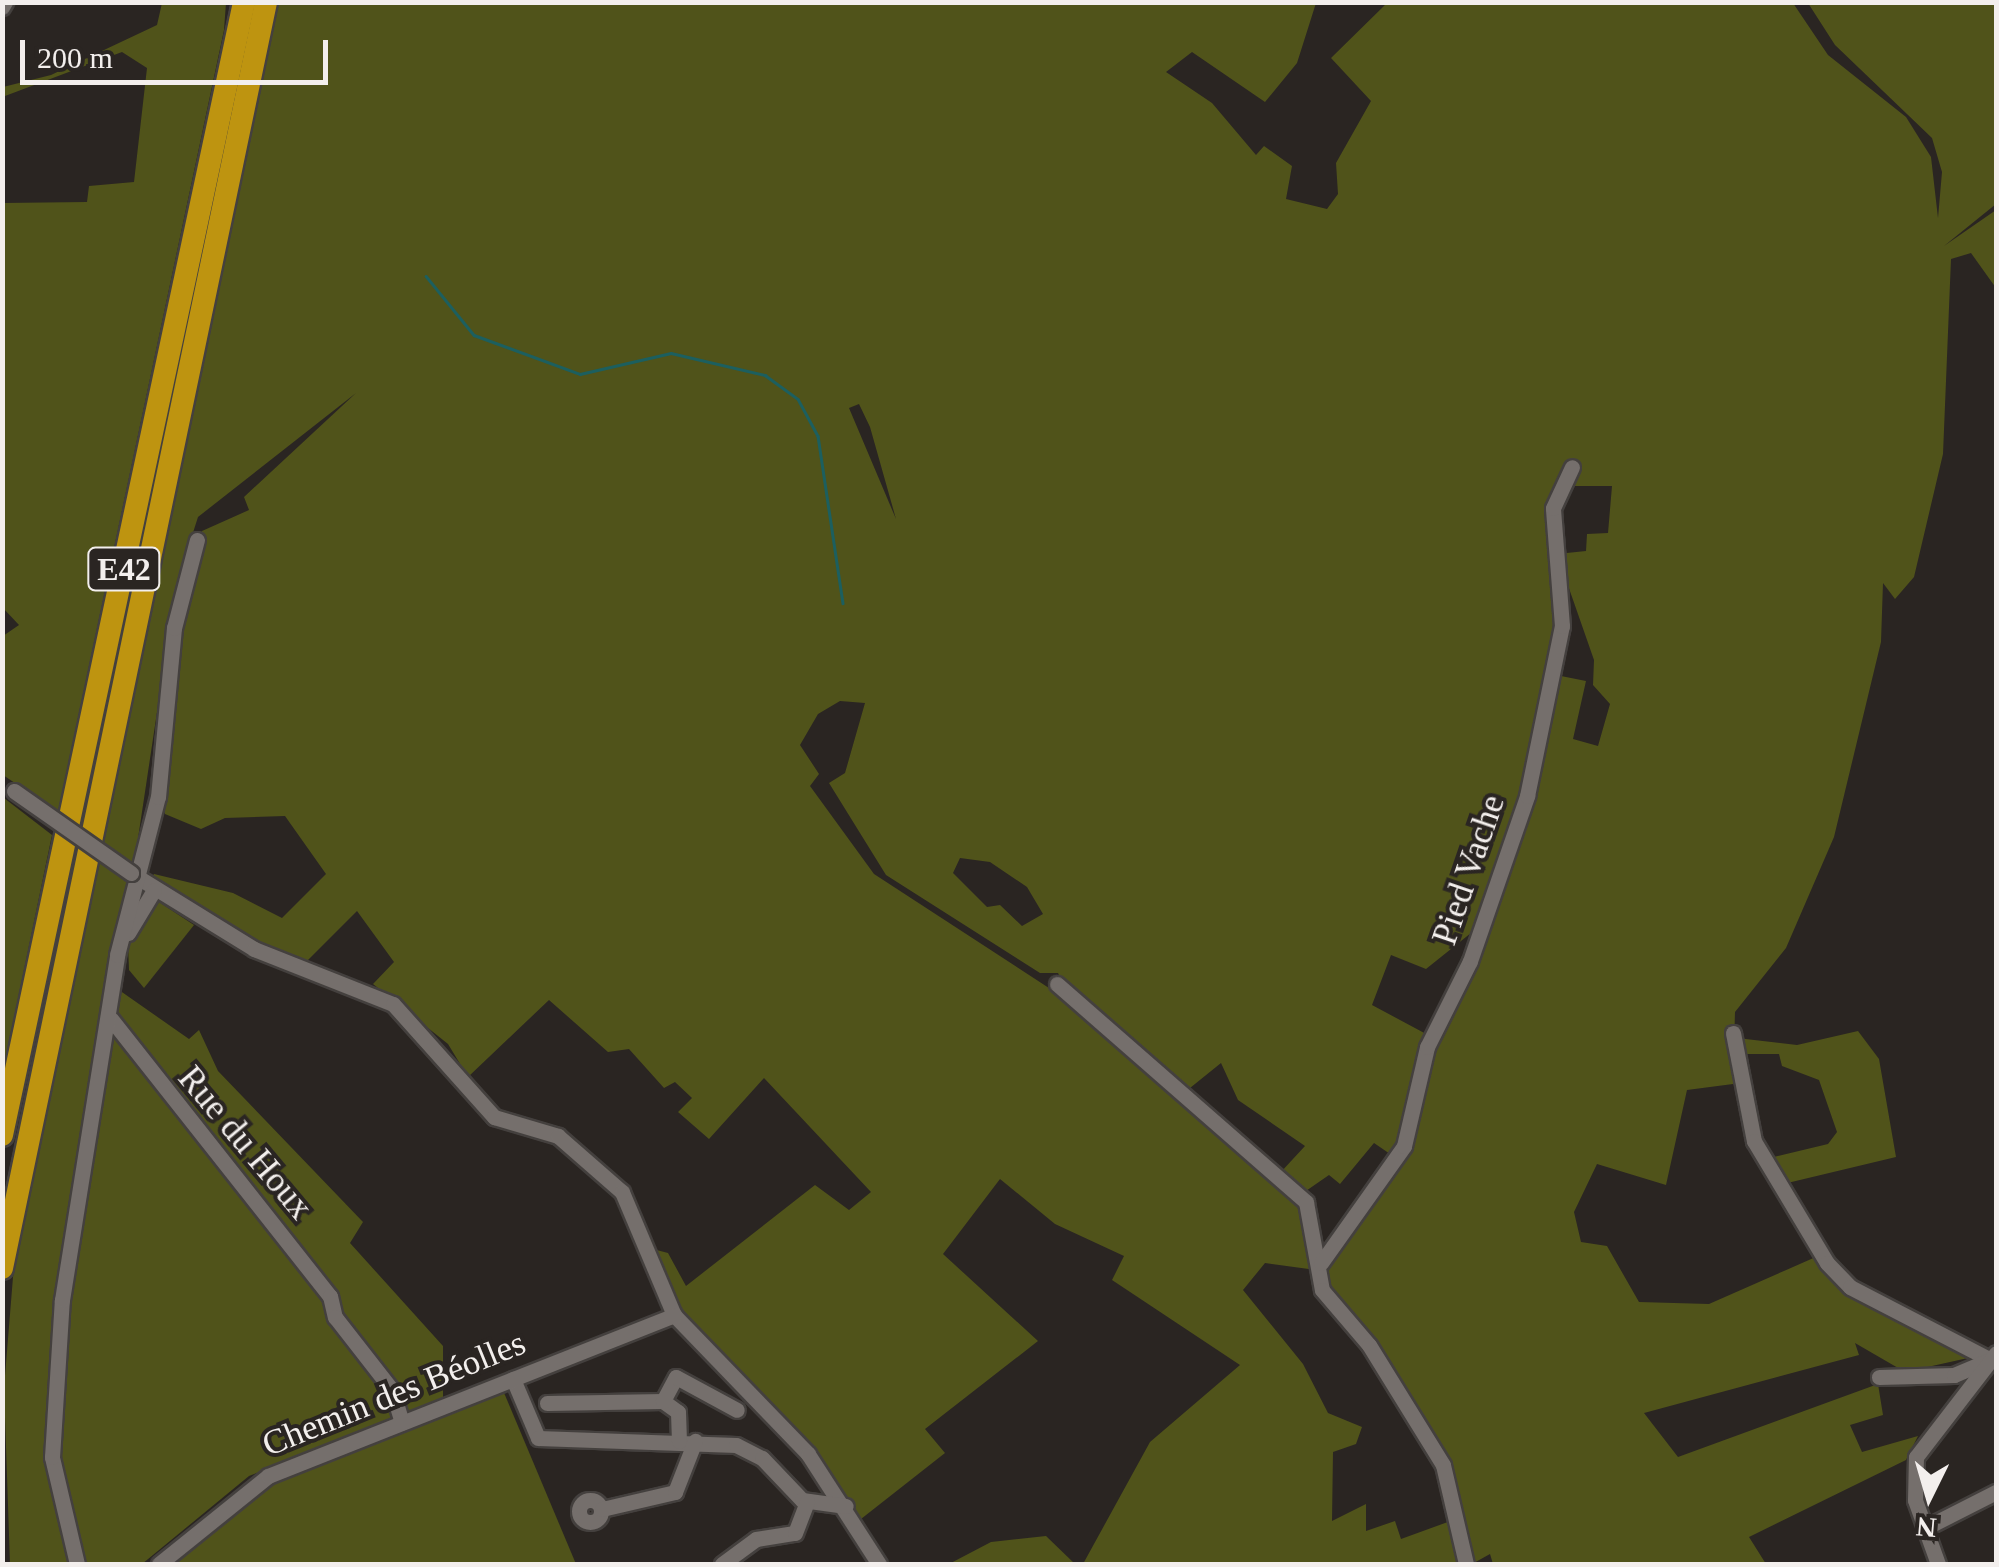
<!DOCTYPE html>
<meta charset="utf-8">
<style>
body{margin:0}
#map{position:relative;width:1999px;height:1567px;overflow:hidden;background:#2a2522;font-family:"Times New Roman",serif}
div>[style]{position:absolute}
.green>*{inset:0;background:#50531a}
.stream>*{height:2.5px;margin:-1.25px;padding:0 1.25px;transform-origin:1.25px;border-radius:1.25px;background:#1c5f5f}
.roads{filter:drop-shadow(2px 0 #44403e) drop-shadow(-2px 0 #44403e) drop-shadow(0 2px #44403e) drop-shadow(0 -2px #44403e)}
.minor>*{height:15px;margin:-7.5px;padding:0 7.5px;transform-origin:7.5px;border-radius:7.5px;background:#756f6c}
.minor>.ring{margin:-7.5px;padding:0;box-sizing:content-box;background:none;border:15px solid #756f6c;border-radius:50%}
.highway>*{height:22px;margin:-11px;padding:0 11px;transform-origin:11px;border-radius:11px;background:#be9410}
.bridges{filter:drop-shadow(2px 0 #44403e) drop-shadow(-2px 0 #44403e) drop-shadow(0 2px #44403e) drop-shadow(0 -2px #44403e)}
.minor-bridge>*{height:15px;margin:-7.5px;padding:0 7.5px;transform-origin:7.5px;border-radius:7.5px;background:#756f6c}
span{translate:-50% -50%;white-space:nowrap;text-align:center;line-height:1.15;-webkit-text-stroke:8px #2a2522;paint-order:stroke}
.shield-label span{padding:2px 8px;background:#2a2522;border:2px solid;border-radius:8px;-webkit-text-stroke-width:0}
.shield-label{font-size:32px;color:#f3efed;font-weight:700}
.street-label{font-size:35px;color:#f3efed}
.frame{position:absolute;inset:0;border:5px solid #f3efed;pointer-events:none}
.north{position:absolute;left:1879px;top:1447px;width:100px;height:100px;-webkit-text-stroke:8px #2a2522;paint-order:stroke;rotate:185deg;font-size:28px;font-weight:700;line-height:40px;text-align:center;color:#f3efed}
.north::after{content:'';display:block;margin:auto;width:35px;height:45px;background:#f3efed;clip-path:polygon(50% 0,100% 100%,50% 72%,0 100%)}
.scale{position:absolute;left:20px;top:40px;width:308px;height:45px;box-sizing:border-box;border:5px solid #f3efed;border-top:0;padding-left:12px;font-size:30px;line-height:35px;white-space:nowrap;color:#f3efed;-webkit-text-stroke:8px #2a2522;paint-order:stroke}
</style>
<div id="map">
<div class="green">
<i style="clip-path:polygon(162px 3px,226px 3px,224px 30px,58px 812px,3px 775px,3px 636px,19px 625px,3px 608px,3px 203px,87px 202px,89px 186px,134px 182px,147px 68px,122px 52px,5px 96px,3px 87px,51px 75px,157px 25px)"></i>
<i style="clip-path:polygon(evenodd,278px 3px,1316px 3px,1297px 63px,1265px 102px,1192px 52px,1166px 72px,1212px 103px,1256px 155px,1264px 146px,1292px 166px,1286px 199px,1327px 209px,1338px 194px,1336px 163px,1371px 101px,1331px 58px,1387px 3px,1793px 3px,1828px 55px,1906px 117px,1931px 157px,1938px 218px,1942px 172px,1932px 138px,1835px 45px,1808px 3px,1996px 3px,1996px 204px,1944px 246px,1996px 210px,1996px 288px,1971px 253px,1951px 259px,1943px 454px,1914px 577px,1895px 599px,1883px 583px,1881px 642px,1834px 837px,1786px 948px,1735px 1012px,1733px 1084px,1687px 1090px,1666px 1185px,1597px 1164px,1574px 1212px,1581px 1242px,1607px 1246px,1639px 1302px,1709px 1304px,1818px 1256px,1853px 1296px,1977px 1356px,1905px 1372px,1855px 1343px,1859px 1355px,1644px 1413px,1678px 1457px,1878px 1384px,1883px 1415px,1850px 1425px,1862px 1452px,1918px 1436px,1906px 1460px,1749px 1537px,1766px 1564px,1493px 1564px,1490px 1554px,1472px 1564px,1443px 1452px,1369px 1332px,1330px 1297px,1323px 1272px,1403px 1153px,1429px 1052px,1491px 921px,1531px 799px,1551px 674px,1586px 681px,1573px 739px,1598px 746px,1610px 704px,1593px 685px,1594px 660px,1557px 554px,1586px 551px,1587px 534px,1608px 533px,1612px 486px,1559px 486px,1551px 537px,1559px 631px,1526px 788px,1476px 929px,1426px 969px,1391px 955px,1372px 1005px,1428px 1035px,1411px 1117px,1393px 1156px,1374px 1143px,1340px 1184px,1329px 1175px,1303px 1193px,1280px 1173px,1305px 1146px,1238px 1100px,1221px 1063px,1190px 1088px,1070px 995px,1058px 973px,1040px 973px,886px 875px,829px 783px,845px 773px,865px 703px,840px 701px,818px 714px,800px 745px,819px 774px,810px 786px,874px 874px,1075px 1005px,1300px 1206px,1316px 1270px,1265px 1263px,1243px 1290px,1303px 1364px,1328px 1413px,1362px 1427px,1356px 1444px,1333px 1452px,1332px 1521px,1366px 1504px,1366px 1531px,1395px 1521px,1401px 1539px,1456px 1519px,1460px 1564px,1083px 1564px,1150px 1442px,1240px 1365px,1112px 1280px,1124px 1256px,1055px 1224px,1000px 1179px,943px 1254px,1038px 1341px,925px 1429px,945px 1453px,861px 1519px,657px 1288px,649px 1248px,668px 1253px,686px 1286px,815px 1185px,849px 1210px,871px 1192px,764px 1078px,709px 1139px,678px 1112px,692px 1098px,675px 1082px,664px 1088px,629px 1049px,608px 1052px,549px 1000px,468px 1077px,448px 1044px,373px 984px,394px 962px,357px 911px,301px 967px,149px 881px,154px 874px,233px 893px,282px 918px,326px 874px,285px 816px,225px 818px,201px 829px,165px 814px,158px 790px,174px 644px,202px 531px,249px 510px,244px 497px,356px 393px,198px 517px,176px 586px,134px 865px,102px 841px,278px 3px,859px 404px,870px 427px,896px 519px,849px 408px,859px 404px,278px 3px,960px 858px,990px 862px,1027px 887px,1043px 914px,1022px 926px,1000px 905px,987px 907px,953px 873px,960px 858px)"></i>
<i style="clip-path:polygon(4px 798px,52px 835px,3px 1071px,2px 802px)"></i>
<i style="clip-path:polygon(98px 860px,134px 885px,109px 983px,189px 1039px,199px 1030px,218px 1071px,363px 1222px,350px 1243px,443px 1346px,443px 1398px,249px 1476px,142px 1564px,10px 1564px,4px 1388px,13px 1277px)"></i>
<i style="clip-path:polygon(159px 902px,194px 925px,144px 988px,129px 970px,128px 944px)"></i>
<i style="clip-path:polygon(1858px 1031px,1879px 1059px,1896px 1157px,1779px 1185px,1765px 1159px,1828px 1144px,1837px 1132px,1819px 1080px,1782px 1066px,1779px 1054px,1737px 1054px,1737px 1038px,1797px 1045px)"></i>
<i style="clip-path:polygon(502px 1388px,576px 1564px,170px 1564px,233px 1505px,283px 1477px)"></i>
<i style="clip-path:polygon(1046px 1536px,1075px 1564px,949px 1564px,991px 1542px)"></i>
</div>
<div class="stream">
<i style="left:426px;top:276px;width:76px;rotate:50.9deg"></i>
<i style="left:474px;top:335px;width:113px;rotate:20.2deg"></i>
<i style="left:580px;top:374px;width:93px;rotate:-13deg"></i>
<i style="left:671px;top:353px;width:97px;rotate:13.2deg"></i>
<i style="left:765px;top:375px;width:41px;rotate:36deg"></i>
<i style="left:798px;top:399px;width:42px;rotate:61.6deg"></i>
<i style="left:818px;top:436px;width:169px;rotate:81.5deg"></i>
</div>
<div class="roads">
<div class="minor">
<i style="left:2px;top:7px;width:6px;rotate:-59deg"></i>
<i style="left:131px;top:873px;width:145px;rotate:31.7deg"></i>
<i style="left:254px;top:949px;width:149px;rotate:21.6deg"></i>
<i style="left:393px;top:1004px;width:152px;rotate:48.2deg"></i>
<i style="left:494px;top:1117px;width:67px;rotate:16.5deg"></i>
<i style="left:558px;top:1136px;width:85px;rotate:41.2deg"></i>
<i style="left:622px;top:1192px;width:134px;rotate:67.1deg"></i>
<i style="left:674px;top:1315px;width:193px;rotate:46deg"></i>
<i style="left:808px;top:1454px;width:131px;rotate:57.2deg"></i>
<i style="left:128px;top:933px;width:50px;rotate:-58.8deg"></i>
<i style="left:1057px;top:984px;width:331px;rotate:41.2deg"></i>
<i style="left:1306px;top:1202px;width:89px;rotate:79.7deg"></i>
<i style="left:1322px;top:1290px;width:72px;rotate:49.5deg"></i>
<i style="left:1369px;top:1345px;width:141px;rotate:58.3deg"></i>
<i style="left:1443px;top:1465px;width:102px;rotate:76.9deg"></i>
<i style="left:111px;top:1019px;width:353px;rotate:51.7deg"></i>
<i style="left:330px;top:1296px;width:22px;rotate:77deg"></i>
<i style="left:335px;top:1317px;width:93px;rotate:52deg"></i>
<i style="left:392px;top:1390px;width:34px;rotate:73deg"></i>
<i style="left:1733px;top:1033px;width:110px;rotate:79deg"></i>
<i style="left:1754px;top:1141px;width:142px;rotate:59.1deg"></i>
<i style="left:1827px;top:1263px;width:33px;rotate:46deg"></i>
<i style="left:1850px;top:1287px;width:159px;rotate:27.4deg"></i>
<i style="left:1321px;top:1263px;width:143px;rotate:-54.6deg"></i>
<i style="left:1404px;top:1146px;width:102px;rotate:-76.9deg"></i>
<i style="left:1427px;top:1047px;width:96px;rotate:-63.4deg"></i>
<i style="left:1470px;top:961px;width:175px;rotate:-70.9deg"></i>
<i style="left:1527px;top:796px;width:174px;rotate:-78.4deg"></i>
<i style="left:1562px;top:626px;width:118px;rotate:-94.4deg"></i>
<i style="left:1553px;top:508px;width:45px;rotate:-65.1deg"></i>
<i style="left:1879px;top:1377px;width:75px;rotate:-1.5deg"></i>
<i style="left:1954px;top:1375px;width:36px;rotate:-23deg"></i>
<i style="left:513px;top:1379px;width:64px;rotate:67deg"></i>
<i style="left:538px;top:1438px;width:198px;rotate:2deg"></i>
<i style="left:736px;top:1445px;width:29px;rotate:27deg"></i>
<i style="left:762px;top:1458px;width:58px;rotate:46.4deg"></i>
<i style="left:802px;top:1500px;width:44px;rotate:7.8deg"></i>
<i style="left:547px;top:1403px;width:116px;rotate:-1deg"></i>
<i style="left:679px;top:1441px;width:29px;rotate:-92deg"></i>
<i style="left:678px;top:1412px;width:19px;rotate:-144deg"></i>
<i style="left:663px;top:1401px;width:27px;rotate:-62deg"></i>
<i style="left:676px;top:1377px;width:69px;rotate:28.4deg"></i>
<i class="ring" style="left:579px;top:1500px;width:7px;height:7px"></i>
<i style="left:602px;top:1509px;width:75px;rotate:-13.1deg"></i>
<i style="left:675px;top:1492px;width:55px;rotate:-68.6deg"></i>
<i style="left:1925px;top:1528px;width:80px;rotate:-26.9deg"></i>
<i style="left:77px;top:1564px;width:110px;rotate:-103.2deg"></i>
<i style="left:52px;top:1457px;width:157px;rotate:-86.4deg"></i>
<i style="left:62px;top:1300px;width:349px;rotate:-80.9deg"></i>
<i style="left:117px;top:955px;width:163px;rotate:-75.5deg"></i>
<i style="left:158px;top:797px;width:170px;rotate:-84.6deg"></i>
<i style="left:174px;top:628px;width:91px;rotate:-75.4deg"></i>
<i style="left:159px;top:1564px;width:140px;rotate:-38.9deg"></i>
<i style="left:268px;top:1476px;width:437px;rotate:-21.6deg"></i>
<i style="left:722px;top:1564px;width:42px;rotate:-36.3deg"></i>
<i style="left:756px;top:1539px;width:39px;rotate:-9deg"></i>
<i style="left:795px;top:1533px;width:34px;rotate:-69deg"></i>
<i style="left:1938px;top:1564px;width:68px;rotate:-109.8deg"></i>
<i style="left:1915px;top:1500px;width:43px;rotate:-88.7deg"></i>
<i style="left:1916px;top:1457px;width:131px;rotate:-52.4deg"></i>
</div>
<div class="highway">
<i style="left:2px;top:1135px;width:1159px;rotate:-77.94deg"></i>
<i style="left:2px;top:1268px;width:1293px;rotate:-78.22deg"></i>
</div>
</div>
<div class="bridges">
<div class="minor-bridge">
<i style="left:14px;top:791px;width:143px;rotate:35deg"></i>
</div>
</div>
<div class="shield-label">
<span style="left:124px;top:569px">E42</span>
</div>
<div class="street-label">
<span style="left:1469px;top:870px;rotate:-71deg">Pied Vache</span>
<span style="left:245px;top:1143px;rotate:50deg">Rue du Houx</span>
<span style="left:394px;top:1394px;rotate:-22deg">Chemin des Béolles</span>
</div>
<div class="frame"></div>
<div class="north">N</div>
<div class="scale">200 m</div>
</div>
